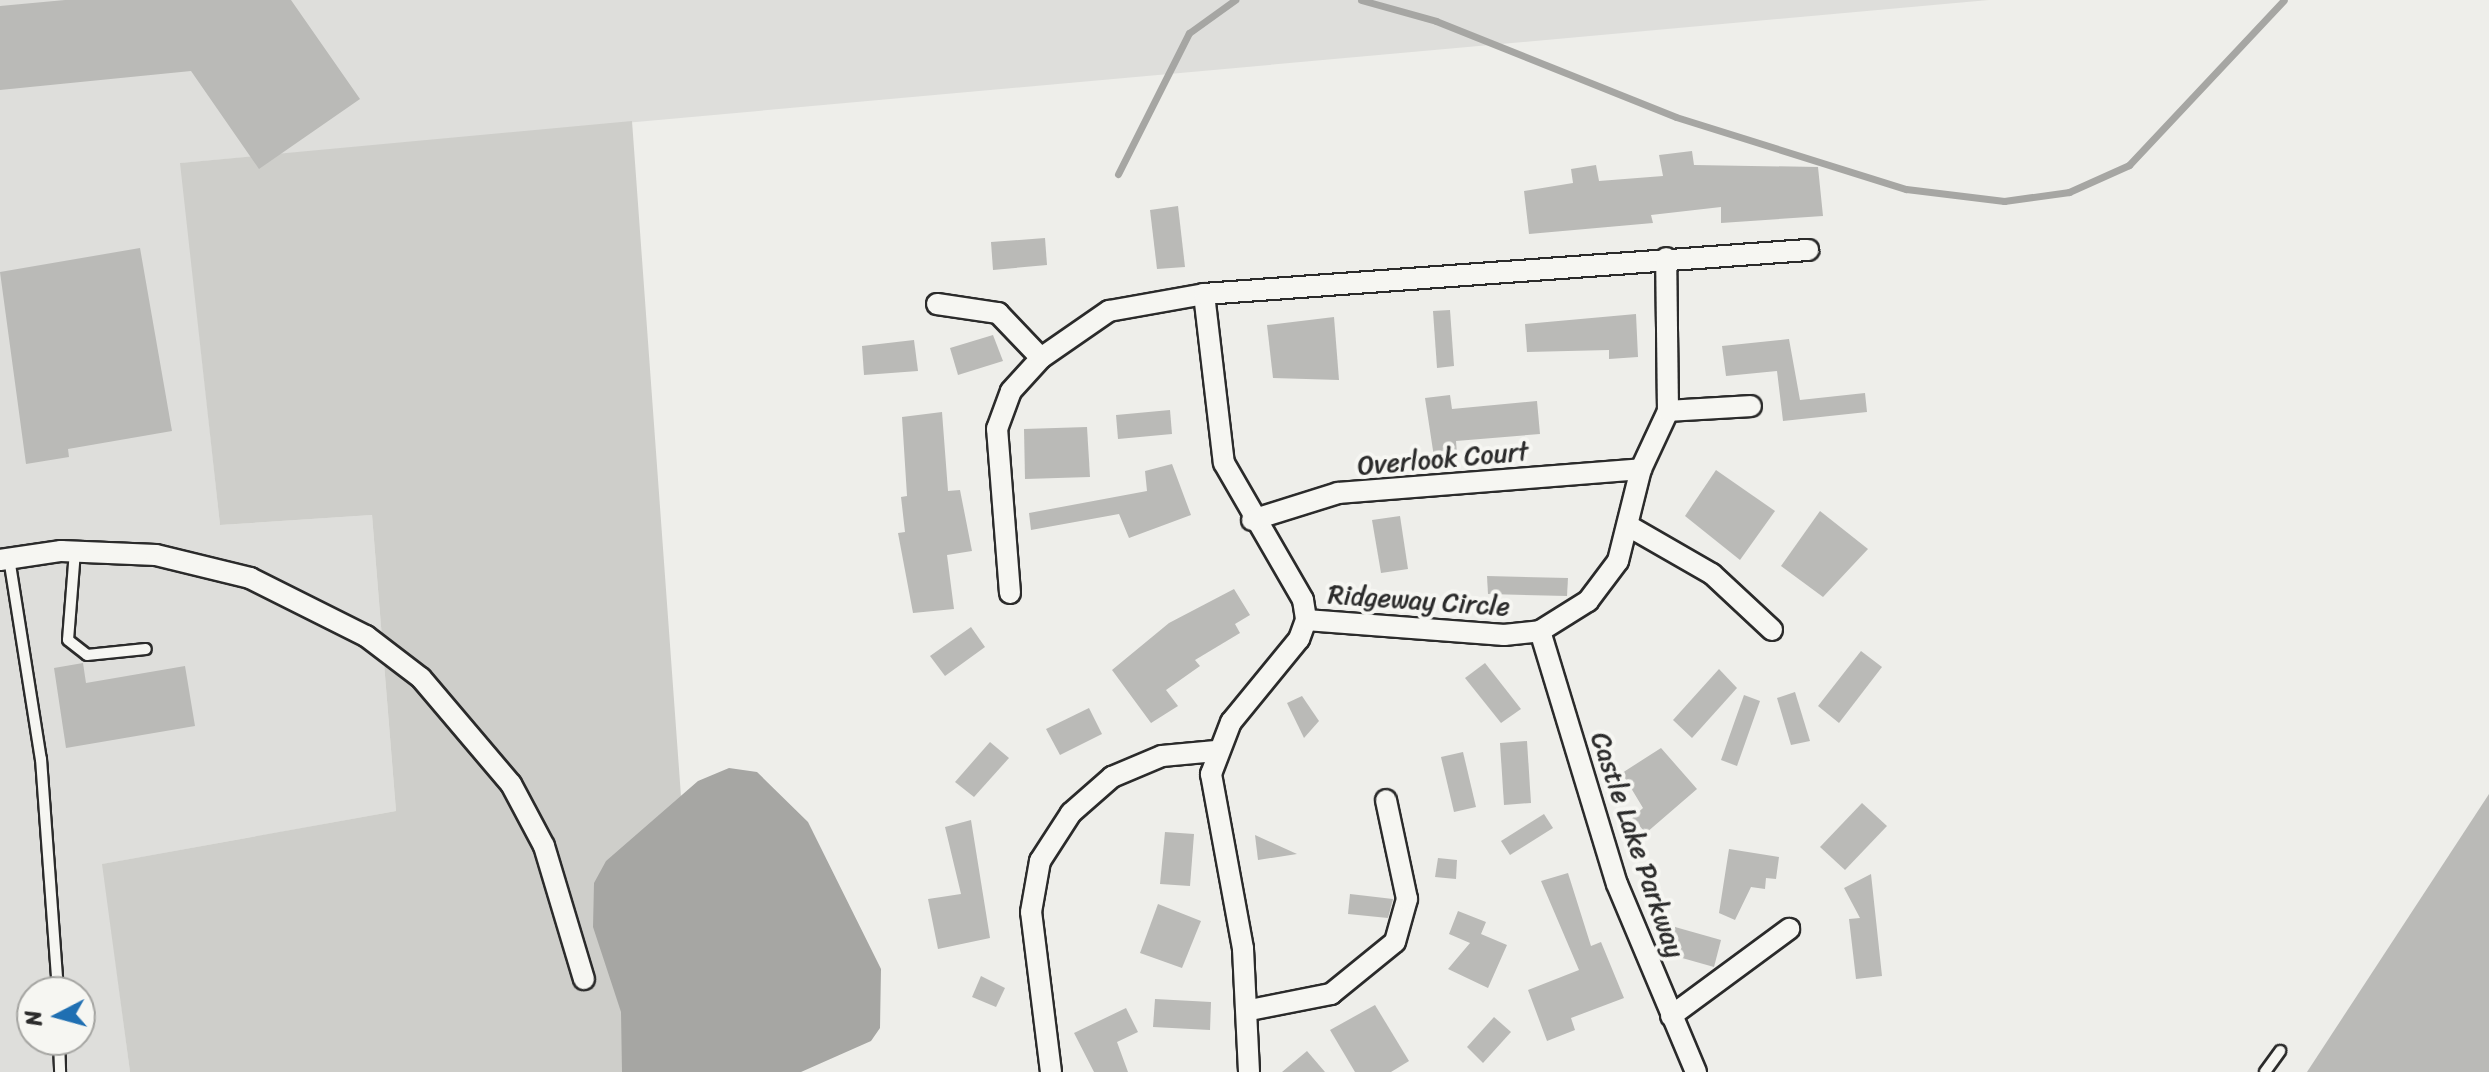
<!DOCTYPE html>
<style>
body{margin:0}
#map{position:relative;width:2489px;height:1072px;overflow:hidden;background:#eeeeea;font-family:Sriracha,sans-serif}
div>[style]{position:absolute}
.built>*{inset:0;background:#dededb}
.green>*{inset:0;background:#cececa}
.water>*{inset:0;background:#a6a6a3}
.stream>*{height:7px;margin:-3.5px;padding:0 3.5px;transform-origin:3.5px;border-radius:3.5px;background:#a6a6a3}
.building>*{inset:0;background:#babab7}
.roads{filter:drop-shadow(2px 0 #2b2b2b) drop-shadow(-2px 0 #2b2b2b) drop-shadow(0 2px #2b2b2b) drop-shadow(0 -2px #2b2b2b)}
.lane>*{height:10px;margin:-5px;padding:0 5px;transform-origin:5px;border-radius:5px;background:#f6f6f2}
.street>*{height:20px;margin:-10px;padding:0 10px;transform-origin:10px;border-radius:10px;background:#f6f6f2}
span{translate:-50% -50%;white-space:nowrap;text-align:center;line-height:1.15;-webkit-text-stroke:8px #f6f6f2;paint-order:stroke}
.street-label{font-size:26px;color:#2b2b2b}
.north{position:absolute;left:16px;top:976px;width:80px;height:80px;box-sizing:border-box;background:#f6f6f2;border:2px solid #a5a5a2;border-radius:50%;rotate:264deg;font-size:22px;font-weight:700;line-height:32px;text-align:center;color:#2b2b2b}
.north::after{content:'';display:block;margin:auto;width:28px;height:36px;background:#1f6fb2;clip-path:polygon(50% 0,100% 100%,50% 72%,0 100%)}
</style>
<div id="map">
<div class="built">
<i style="clip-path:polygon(evenodd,0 0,1989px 0,181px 163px,220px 525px,372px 515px,396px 811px,103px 864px,130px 1072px,0 1072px,0 0,32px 992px,80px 992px,80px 1040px,32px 1040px,32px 992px)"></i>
</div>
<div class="green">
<i style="clip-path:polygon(632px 121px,701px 1072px,130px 1072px,102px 864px,396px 811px,372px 515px,220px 525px,180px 163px)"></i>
</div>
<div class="water">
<i style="clip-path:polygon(729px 768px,757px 772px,808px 822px,881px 969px,880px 1028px,871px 1041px,801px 1072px,622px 1072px,621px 1012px,593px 927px,594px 883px,606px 861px,698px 781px)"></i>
</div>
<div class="stream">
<i style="left:1361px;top:0;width:78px;rotate:15.6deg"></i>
<i style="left:1436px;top:21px;width:258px;rotate:21.8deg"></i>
<i style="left:1676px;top:117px;width:241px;rotate:17.4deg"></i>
<i style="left:1906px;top:189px;width:99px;rotate:7deg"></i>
<i style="left:2004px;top:201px;width:66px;rotate:-7.9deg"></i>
<i style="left:2069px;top:192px;width:66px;rotate:-24.2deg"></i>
<i style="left:2129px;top:165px;width:226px;rotate:-46.8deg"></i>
<i style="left:1118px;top:174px;width:158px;rotate:-63.3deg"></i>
<i style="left:1189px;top:33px;width:57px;rotate:-35.7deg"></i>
</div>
<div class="building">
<i style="clip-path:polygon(65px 0,291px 0,360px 99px,259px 169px,191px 71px,0 90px,0 6px)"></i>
<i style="clip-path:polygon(1692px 151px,1694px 165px,1818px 167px,1823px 216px,1721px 223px,1721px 207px,1651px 215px,1653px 223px,1529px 234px,1524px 191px,1573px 183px,1571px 169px,1596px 165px,1599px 181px,1663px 176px,1659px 155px)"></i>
<i style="clip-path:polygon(1178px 206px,1185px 267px,1157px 269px,1150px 210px)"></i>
<i style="clip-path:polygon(1045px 238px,1047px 265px,993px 270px,991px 242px)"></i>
<i style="clip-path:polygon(140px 248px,172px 431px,68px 449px,69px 457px,26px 464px,0 272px)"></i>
<i style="clip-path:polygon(1450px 310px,1454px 366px,1437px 368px,1433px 311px)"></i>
<i style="clip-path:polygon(1636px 314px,1638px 357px,1609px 359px,1609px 350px,1527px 352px,1525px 324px)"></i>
<i style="clip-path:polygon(1334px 317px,1339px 380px,1273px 378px,1267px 325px)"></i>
<i style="clip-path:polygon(993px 335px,1003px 361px,958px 375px,950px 348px)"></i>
<i style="clip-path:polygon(1789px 339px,1800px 400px,1865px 393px,1867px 412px,1783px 421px,1777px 371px,1726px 376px,1722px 346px)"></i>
<i style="clip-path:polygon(914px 340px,918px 371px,864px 375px,862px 346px)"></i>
<i style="clip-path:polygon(1450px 395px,1452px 409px,1537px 401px,1540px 434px,1456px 441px,1457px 454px,1434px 457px,1425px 398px)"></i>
<i style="clip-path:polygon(1170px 410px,1172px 434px,1118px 439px,1116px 415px)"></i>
<i style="clip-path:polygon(942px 412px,948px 491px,960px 490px,972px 551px,947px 555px,954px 609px,913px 613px,898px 533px,905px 532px,901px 497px,907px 496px,902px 417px)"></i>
<i style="clip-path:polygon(1087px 427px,1090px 477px,1025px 479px,1024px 429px)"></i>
<i style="clip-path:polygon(1172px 464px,1191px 515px,1129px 538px,1119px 514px,1031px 530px,1029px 513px,1147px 491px,1145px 471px)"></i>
<i style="clip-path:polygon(1716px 470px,1775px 511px,1740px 560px,1685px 516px)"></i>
<i style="clip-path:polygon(1820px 511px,1868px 549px,1823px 597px,1781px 566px)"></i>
<i style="clip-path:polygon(1400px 516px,1408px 569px,1381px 573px,1372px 520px)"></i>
<i style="clip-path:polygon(1487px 576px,1568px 578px,1567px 596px,1488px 594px)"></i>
<i style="clip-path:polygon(1234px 589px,1250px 615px,1235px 624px,1240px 633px,1195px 660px,1200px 666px,1166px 690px,1178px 706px,1151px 723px,1112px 670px,1169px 623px)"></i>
<i style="clip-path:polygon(971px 627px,985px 647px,945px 676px,930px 656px)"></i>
<i style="clip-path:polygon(1861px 651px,1882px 667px,1839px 723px,1818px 706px)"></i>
<i style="clip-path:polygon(83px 663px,86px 683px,185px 666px,195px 726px,66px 748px,54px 668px)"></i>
<i style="clip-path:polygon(1485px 663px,1521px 709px,1501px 723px,1465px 678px)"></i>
<i style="clip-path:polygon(1719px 669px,1737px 688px,1692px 738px,1673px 720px)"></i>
<i style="clip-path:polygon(1795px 692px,1810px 741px,1791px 745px,1777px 698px)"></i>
<i style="clip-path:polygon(1744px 695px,1760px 701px,1737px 766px,1721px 760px)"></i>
<i style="clip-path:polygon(1302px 696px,1319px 721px,1304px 738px,1287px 703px)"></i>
<i style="clip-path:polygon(1089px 708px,1102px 734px,1060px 755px,1046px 729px)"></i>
<i style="clip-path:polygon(1527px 741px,1531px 803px,1504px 805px,1500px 743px)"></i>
<i style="clip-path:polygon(990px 742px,1009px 758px,974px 797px,955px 782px)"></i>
<i style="clip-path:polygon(1661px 748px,1697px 789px,1646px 833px,1632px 818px,1643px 808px,1622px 773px)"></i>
<i style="clip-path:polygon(1463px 752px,1476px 807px,1454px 812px,1441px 757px)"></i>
<i style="clip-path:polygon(2489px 794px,2489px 1072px,2307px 1072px)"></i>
<i style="clip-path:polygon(1862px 803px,1887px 826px,1845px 870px,1820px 847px)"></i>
<i style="clip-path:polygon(1544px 814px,1553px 828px,1510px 855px,1501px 841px)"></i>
<i style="clip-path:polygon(971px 820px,990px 938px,938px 949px,928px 899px,961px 894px,945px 827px)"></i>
<i style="clip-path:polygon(1165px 832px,1194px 834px,1190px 886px,1160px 884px)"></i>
<i style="clip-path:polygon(1255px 835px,1297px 854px,1258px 860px)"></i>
<i style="clip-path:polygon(1729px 849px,1779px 857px,1776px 879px,1766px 878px,1765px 889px,1751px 887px,1735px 920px,1719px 913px)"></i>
<i style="clip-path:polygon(1438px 858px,1457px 860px,1456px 879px,1435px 877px)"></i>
<i style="clip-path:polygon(1568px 873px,1591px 946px,1601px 942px,1624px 998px,1571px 1018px,1575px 1030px,1547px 1041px,1528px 990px,1579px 970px,1541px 881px)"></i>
<i style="clip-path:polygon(1871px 874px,1882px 976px,1856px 979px,1849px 919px,1860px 918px,1844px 888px)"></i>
<i style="clip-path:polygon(1350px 894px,1393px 899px,1388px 918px,1348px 914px)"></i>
<i style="clip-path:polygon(1158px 904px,1201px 921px,1182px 968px,1140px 953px)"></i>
<i style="clip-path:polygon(1458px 911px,1486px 922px,1481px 934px,1507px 945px,1488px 988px,1448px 969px,1470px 943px,1449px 934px)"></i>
<i style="clip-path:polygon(1675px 927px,1721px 940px,1714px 967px,1668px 954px)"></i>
<i style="clip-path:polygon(981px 976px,1005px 988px,996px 1007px,972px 997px)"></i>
<i style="clip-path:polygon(1155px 999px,1211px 1002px,1210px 1030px,1153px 1027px)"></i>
<i style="clip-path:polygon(1375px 1005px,1409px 1061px,1391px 1072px,1355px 1072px,1330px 1030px)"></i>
<i style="clip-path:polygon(1126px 1008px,1138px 1032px,1117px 1042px,1128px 1072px,1094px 1072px,1074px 1033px)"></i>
<i style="clip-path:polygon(1494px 1017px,1511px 1032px,1483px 1063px,1467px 1047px)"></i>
<i style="clip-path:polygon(1307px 1051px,1325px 1072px,1282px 1072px)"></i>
</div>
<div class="roads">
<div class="lane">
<i style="left:75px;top:551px;width:89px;rotate:94.5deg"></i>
<i style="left:68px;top:640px;width:24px;rotate:38deg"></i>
<i style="left:87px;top:655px;width:59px;rotate:-5.8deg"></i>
<i style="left:9px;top:558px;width:204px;rotate:81deg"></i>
<i style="left:41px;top:759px;width:234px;rotate:85.8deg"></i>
<i style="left:59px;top:1040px;width:32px;rotate:88deg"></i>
<i style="left:2265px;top:1072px;width:26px;rotate:-54deg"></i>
</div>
<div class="street">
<i style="left:1204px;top:294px;width:170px;rotate:83.3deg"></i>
<i style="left:1224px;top:463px;width:158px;rotate:60deg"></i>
<i style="left:1303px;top:600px;width:20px;rotate:81deg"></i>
<i style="left:1306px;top:620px;width:20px;rotate:110deg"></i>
<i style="left:1299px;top:639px;width:107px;rotate:129.3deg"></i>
<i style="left:1231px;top:722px;width:56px;rotate:111deg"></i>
<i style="left:1211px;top:774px;width:178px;rotate:79.6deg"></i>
<i style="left:1243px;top:949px;width:123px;rotate:87.2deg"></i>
<i style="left:937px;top:304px;width:62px;rotate:8.4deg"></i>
<i style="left:998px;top:313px;width:62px;rotate:46.3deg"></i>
<i style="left:1668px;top:411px;width:83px;rotate:-3.4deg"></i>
<i style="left:1252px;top:520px;width:90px;rotate:-17.4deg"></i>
<i style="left:1338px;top:493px;width:304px;rotate:-4.5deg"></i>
<i style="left:1632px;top:528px;width:92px;rotate:29.9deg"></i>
<i style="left:1712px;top:574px;width:82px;rotate:43deg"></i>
<i style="left:0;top:560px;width:62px;rotate:-8.4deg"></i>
<i style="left:61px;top:551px;width:95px;rotate:2.4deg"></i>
<i style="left:156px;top:555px;width:97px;rotate:13.7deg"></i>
<i style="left:250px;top:578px;width:130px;rotate:26.6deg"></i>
<i style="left:366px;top:636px;width:69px;rotate:37.4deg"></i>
<i style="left:421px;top:678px;width:139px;rotate:49.7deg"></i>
<i style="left:511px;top:784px;width:70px;rotate:62deg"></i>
<i style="left:544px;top:846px;width:139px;rotate:73.3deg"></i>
<i style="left:1010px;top:593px;width:165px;rotate:-94.5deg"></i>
<i style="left:997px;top:429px;width:40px;rotate:-69.8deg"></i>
<i style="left:1011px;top:391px;width:45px;rotate:-47.7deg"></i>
<i style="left:1041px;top:358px;width:83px;rotate:-34.7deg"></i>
<i style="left:1109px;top:311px;width:97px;rotate:-10.1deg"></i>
<i style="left:1204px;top:294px;width:606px;rotate:-4.17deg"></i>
<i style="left:1306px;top:620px;width:199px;rotate:4.3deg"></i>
<i style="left:1504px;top:635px;width:36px;rotate:-6deg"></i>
<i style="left:1540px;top:631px;width:57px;rotate:-32deg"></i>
<i style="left:1588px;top:601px;width:50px;rotate:-53.1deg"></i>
<i style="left:1618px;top:561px;width:95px;rotate:-76deg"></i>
<i style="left:1641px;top:469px;width:64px;rotate:-65deg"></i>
<i style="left:1668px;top:411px;width:153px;rotate:-90.7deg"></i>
<i style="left:1540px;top:631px;width:264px;rotate:73.1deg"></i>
<i style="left:1617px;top:884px;width:204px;rotate:67.2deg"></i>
<i style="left:1250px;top:1010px;width:83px;rotate:-11.2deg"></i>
<i style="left:1331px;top:994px;width:82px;rotate:-39.1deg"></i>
<i style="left:1395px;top:942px;width:45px;rotate:-74.4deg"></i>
<i style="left:1407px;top:899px;width:101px;rotate:-102deg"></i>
<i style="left:1671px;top:1016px;width:147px;rotate:-36.4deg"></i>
<i style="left:1051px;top:1072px;width:161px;rotate:-97.1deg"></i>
<i style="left:1031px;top:912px;width:52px;rotate:-80deg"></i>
<i style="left:1040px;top:861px;width:57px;rotate:-57.1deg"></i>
<i style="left:1071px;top:813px;width:55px;rotate:-41.3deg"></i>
<i style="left:1112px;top:777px;width:54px;rotate:-22.8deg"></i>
<i style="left:1162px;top:756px;width:54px;rotate:-5.3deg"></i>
</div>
</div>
<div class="street-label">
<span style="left:1443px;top:459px;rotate:-5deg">Overlook Court</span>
<span style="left:1419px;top:601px;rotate:4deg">Ridgeway Circle</span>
<span style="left:1637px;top:845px;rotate:71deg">Castle Lake Parkway</span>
</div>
<div class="north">N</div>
</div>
